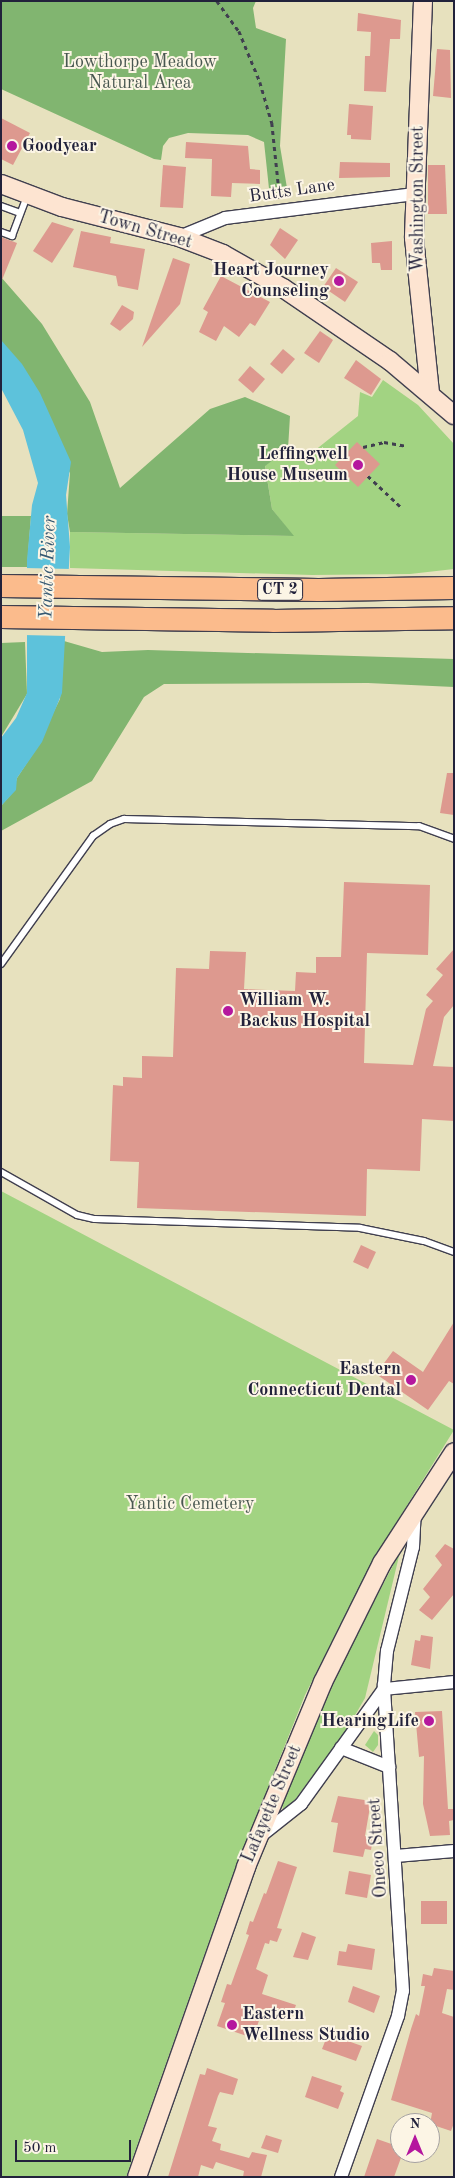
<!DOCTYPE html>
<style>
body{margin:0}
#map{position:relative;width:455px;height:2178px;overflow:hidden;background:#e7e1be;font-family:"Old Standard TT",serif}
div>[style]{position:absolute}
.green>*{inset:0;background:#a2d382}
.forest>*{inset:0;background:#81b570}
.water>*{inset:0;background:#5dc2db}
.pier>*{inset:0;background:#e7e1be}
.building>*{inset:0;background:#dd998f}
.path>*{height:2.5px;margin-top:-1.25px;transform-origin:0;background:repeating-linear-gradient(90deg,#403f4f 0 4px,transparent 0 8px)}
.roads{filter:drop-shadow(1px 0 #403f4f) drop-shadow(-1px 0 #403f4f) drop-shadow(0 1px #403f4f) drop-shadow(0 -1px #403f4f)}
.lane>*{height:6px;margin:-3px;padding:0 3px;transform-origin:3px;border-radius:3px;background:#fff}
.street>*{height:12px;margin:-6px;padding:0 6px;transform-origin:6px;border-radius:6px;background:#fff}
.secondary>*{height:18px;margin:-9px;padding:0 9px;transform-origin:9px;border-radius:9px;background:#fde4d1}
.highway>*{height:22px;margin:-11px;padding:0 11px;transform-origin:11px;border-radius:11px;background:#fbbb8c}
.dots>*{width:14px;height:14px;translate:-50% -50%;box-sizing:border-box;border:2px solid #fcf5e5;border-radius:50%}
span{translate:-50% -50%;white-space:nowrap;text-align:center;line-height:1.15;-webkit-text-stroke:4px #fcf5e5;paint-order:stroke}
.shield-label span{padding:1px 4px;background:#fcf5e5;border:1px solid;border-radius:4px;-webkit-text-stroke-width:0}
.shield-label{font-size:16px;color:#22223b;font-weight:700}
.park-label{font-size:18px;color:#485750}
.poi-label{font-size:18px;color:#22223b;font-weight:700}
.left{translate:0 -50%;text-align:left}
.right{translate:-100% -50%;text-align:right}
.street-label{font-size:18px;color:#22223b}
.water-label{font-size:19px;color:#375a73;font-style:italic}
.frame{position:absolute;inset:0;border:2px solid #22223b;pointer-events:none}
.north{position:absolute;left:390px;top:2113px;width:50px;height:50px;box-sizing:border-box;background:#fcf5e5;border:1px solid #a5a1a1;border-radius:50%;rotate:0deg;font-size:14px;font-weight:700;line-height:20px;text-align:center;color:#22223b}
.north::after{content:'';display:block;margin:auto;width:18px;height:22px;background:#b5179e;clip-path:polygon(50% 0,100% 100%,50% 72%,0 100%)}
.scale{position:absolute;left:15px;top:2140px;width:116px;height:22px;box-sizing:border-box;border:2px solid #22223b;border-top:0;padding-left:6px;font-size:15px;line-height:18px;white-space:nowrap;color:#22223b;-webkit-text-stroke:4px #fcf5e5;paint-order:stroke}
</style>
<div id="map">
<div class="green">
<i style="clip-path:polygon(383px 380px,418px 405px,454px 444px,454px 569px,410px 574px,312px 575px,70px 568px,70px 532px,293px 536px,272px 509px,265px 465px,288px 449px,304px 459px,358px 416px,360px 392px,372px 397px)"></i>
<i style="clip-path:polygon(1px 1191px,454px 1430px,373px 1560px,305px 1695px,229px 1885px,126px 2177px,1px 2177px)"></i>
<i style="clip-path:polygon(400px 1552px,365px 1698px,347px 1729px,289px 1808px,283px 1810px,282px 1804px,343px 1661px)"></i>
<i style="clip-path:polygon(374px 1731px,378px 1735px,378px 1745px,373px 1752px,365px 1745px)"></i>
</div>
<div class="forest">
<i style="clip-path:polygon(1px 1px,256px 1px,253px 8px,256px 28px,286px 39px,280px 146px,288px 194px,270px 198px,264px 142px,248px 135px,188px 133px,169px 138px,163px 146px,161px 160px,154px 159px,1px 89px)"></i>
<i style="clip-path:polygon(1px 277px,42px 324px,90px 402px,120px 488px,210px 409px,245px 397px,290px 416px,288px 449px,265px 466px,272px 509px,294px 536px,70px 532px,67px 514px,70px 473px,1px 343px)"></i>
<i style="clip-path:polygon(1px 516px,31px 516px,27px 567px,1px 567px)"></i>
<i style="clip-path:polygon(64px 641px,102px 652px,148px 650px,454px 659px,454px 687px,368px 683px,164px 684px,144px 697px,92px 781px,1px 831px,1px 806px,13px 792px,17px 778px,32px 755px,60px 699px)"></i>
<i style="clip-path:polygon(25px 642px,27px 694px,1px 737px,1px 643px)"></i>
</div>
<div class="water">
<i style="clip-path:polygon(1px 340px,22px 364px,40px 393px,71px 462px,66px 495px,70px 547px,62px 693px,42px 742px,17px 778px,16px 790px,1px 806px,1px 738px,16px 718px,27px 693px,27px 560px,32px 505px,38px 483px,23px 430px,1px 388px)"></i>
</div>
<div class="pier">
<i style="clip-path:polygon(24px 568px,72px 569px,67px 636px,23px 635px)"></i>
</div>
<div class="building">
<i style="clip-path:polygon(358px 13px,401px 20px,400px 39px,390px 39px,386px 92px,364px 91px,365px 56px,370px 56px,371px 32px,357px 31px)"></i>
<i style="clip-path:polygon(437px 49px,450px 50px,451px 98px,433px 96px)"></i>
<i style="clip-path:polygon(349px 104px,373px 106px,371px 140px,351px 139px,351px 135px,347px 135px)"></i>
<i style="clip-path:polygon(1px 118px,30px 133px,13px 165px,1px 159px)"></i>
<i style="clip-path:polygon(186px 142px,248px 146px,250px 169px,260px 170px,260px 184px,232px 183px,231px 197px,211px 196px,212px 159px,185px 158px)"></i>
<i style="clip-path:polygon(340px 162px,390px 163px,390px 177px,339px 178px)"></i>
<i style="clip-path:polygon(163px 165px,186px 167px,183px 208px,160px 207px)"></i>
<i style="clip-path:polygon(428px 165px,445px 165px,447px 214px,428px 214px)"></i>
<i style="clip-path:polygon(52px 222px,74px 229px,52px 263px,33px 251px)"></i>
<i style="clip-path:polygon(280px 228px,298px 240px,285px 259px,270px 245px)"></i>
<i style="clip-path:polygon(81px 231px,111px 237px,110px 243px,145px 249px,138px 290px,118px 286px,116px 276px,73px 267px)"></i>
<i style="clip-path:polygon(1px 237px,17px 243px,2px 280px,1px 280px)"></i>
<i style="clip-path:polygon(392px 241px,392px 270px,381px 270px,380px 263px,372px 263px,371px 243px)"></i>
<i style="clip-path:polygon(173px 258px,190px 264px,180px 304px,142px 347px)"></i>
<i style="clip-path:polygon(336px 268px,358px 282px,345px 302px,323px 287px)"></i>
<i style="clip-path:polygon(221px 276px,270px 302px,255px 326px,250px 323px,239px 337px,224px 326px,216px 341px,199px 332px,208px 312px,203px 309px)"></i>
<i style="clip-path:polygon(122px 305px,134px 312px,133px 319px,120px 331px,110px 324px)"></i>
<i style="clip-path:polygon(320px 331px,333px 340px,319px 363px,304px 353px)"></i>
<i style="clip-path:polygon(283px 349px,295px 359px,282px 374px,270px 364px)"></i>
<i style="clip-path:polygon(356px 360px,381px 379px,371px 395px,344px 378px)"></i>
<i style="clip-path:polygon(250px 366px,265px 379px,253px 393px,238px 380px)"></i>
<i style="clip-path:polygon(357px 442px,380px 464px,358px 487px,335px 465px)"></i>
<i style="clip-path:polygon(447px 773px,454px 773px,454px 815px,440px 813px)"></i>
<i style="clip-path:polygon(344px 882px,430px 885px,428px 955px,367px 953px,364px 1063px,413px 1065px,426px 1009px,433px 1001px,426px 995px,443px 975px,436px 969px,454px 949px,454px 1005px,444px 1017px,433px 1066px,454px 1067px,454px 1121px,422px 1119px,420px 1171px,367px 1169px,366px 1216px,137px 1208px,139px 1162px,110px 1161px,113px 1085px,123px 1086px,123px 1077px,142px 1078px,142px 1056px,173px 1057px,176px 968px,209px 969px,210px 951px,246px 952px,244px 989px,295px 991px,296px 972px,316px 973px,316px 957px,341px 957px)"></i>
<i style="clip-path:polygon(361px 1245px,376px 1252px,368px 1269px,353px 1262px)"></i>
<i style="clip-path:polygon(454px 1322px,454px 1384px,449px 1381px,428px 1410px,376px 1374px,393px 1351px,423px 1372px)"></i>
<i style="clip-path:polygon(445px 1544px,454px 1549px,454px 1594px,432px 1620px,419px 1610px,430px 1597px,423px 1589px,442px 1565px,435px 1556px)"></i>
<i style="clip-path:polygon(421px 1635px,433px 1637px,430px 1669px,411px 1665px,415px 1640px,420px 1641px)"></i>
<i style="clip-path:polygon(442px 1711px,448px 1809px,454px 1809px,454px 1820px,449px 1821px,450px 1835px,430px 1836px,423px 1804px,424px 1756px,419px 1757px,415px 1712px)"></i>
<i style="clip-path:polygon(338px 1796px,371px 1801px,365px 1836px,373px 1838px,371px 1850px,365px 1849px,363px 1857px,333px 1852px,338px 1823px,331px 1822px)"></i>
<i style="clip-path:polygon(278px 1861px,297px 1867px,277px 1928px,282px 1929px,277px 1942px,270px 1940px,269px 1944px,265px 1943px,256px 1969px,268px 1975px,262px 1994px,296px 2005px,291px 2019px,263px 2009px,253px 2038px,217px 2026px,225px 2003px,221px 2002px,227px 1984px,231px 1985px,249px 1935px,246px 1934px,250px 1921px,253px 1922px,264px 1893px,266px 1894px)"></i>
<i style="clip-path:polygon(349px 1871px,371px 1875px,367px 1898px,345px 1894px)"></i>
<i style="clip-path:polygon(421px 1901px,447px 1901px,447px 1924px,421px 1924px)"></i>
<i style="clip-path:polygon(302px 1932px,316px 1937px,308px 1960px,293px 1957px)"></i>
<i style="clip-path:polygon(348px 1944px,375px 1949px,372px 1970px,337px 1965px,339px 1951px,346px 1952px)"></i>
<i style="clip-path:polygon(434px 1968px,454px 1971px,454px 1990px,447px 1989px,442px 2013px,454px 2017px,454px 2123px,451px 2131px,430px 2124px,432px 2113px,391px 2100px,411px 2029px,416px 2014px,419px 2016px,425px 1986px,421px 1986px,423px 1974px,432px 1976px)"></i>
<i style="clip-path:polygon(353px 1986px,380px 1996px,374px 2013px,348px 2002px)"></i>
<i style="clip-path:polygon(328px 2034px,362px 2046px,356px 2061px,322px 2049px)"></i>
<i style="clip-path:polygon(207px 2068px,238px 2079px,233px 2095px,220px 2092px,218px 2096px,208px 2126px,217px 2128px,212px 2141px,221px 2144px,220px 2150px,249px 2158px,252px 2152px,267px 2155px,261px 2177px,243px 2177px,244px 2171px,216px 2162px,213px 2169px,201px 2165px,198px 2177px,168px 2177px,200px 2074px,205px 2075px)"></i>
<i style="clip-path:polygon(312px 2076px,342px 2086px,340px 2091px,344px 2093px,338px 2109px,305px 2097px)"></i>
<i style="clip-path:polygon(266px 2135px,282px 2140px,278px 2153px,261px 2148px)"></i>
<i style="clip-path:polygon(377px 2139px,400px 2147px,398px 2154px,402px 2155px,394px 2177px,364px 2177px)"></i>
</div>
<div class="path">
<i style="left:217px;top:1px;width:37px;rotate:54deg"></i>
<i style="left:239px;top:31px;width:55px;rotate:67.6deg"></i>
<i style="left:260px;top:82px;width:43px;rotate:73.7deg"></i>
<i style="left:272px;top:123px;width:76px;rotate:84deg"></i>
<i style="left:363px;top:447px;width:22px;rotate:-13deg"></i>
<i style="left:384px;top:442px;width:22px;rotate:10deg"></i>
<i style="left:368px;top:476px;width:45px;rotate:43.2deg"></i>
</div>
<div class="roads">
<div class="lane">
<i style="left:1px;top:206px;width:20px;rotate:20deg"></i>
<i style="left:1px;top:232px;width:12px;rotate:20deg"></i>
<i style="left:12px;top:236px;width:43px;rotate:-69.4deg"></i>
<i style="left:1px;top:964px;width:158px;rotate:-54.3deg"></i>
<i style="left:93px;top:836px;width:21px;rotate:-35deg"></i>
<i style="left:110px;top:824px;width:15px;rotate:-20deg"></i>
<i style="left:124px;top:819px;width:295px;rotate:1.4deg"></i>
<i style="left:419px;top:826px;width:37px;rotate:20deg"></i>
<i style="left:1px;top:1172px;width:87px;rotate:29.5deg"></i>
<i style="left:77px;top:1215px;width:18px;rotate:13deg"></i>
<i style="left:95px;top:1219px;width:265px;rotate:1.9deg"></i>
<i style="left:360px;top:1228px;width:65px;rotate:11.5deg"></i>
<i style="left:424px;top:1241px;width:32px;rotate:20deg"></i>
</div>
<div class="street">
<i style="left:179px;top:237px;width:50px;rotate:-22.4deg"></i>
<i style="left:225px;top:218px;width:191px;rotate:-7.2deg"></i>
<i style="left:341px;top:1748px;width:52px;rotate:21.6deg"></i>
<i style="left:258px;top:1838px;width:55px;rotate:-38.3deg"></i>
<i style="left:301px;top:1804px;width:142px;rotate:-54.2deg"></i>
<i style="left:384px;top:1689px;width:70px;rotate:-5.7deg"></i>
<i style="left:396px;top:1856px;width:58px;rotate:-4.9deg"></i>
<i style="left:341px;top:2177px;width:171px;rotate:-70.5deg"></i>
<i style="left:398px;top:2016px;width:25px;rotate:-79deg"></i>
<i style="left:403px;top:1991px;width:307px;rotate:-93.6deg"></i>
<i style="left:384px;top:1685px;width:34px;rotate:-85deg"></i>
<i style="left:387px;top:1651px;width:107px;rotate:-76deg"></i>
<i style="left:413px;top:1547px;width:33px;rotate:-87deg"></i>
</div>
<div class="secondary">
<i style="left:423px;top:1px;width:237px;rotate:92.2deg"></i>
<i style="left:414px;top:238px;width:155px;rotate:84.1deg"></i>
<i style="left:1px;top:184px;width:65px;rotate:20.7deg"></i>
<i style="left:62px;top:207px;width:121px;rotate:14.4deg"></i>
<i style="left:179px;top:237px;width:47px;rotate:21.1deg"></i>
<i style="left:223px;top:254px;width:69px;rotate:29.5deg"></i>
<i style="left:283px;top:288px;width:130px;rotate:34.3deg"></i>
<i style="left:390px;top:361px;width:84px;rotate:40.2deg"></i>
<i style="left:137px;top:2177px;width:329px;rotate:-70.6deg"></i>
<i style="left:246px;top:1867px;width:200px;rotate:-67.4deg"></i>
<i style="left:323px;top:1682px;width:133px;rotate:-63.6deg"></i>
<i style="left:382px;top:1563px;width:132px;rotate:-57deg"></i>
</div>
<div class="highway">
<i style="left:1px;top:586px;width:318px;rotate:0.7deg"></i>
<i style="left:319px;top:590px;width:135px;rotate:-0.8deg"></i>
<i style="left:1px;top:617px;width:272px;rotate:0.8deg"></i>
<i style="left:273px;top:621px;width:181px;rotate:-0.9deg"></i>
</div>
</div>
<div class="dots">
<i style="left:12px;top:146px;background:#b5179e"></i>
<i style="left:339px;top:281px;background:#b5179e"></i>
<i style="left:358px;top:465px;background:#b5179e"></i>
<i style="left:228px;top:1011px;background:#b5179e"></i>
<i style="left:411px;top:1380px;background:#b5179e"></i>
<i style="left:429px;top:1721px;background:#b5179e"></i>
<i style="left:232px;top:2025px;background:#b5179e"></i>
</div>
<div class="shield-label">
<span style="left:280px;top:590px">CT 2</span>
</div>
<div class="park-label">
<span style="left:140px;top:73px">Lowthorpe Meadow<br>Natural Area</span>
<span style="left:190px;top:1504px">Yantic Cemetery</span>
</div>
<div class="poi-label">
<span class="left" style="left:22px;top:146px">Goodyear</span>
<span class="right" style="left:329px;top:281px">Heart Journey<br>Counseling</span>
<span class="right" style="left:348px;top:465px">Leffingwell<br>House Museum</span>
<span class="left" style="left:239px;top:1011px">William W.<br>Backus Hospital</span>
<span class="right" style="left:401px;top:1380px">Eastern<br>Connecticut Dental</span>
<span class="right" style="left:419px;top:1721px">HearingLife</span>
<span class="left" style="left:242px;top:2025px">Eastern<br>Wellness Studio</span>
</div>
<div class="street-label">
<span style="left:292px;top:191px;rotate:-8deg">Butts Lane</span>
<span style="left:418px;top:199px;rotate:-90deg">Washington Street</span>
<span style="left:145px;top:230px;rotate:16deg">Town Street</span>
<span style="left:272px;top:1804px;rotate:-67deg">Lafayette Street</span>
<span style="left:378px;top:1848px;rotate:-94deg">Oneco Street</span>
</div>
<div class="water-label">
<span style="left:49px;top:568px;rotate:-88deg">Yantic River</span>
</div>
<div class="frame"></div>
<div class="north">N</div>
<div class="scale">50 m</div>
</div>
